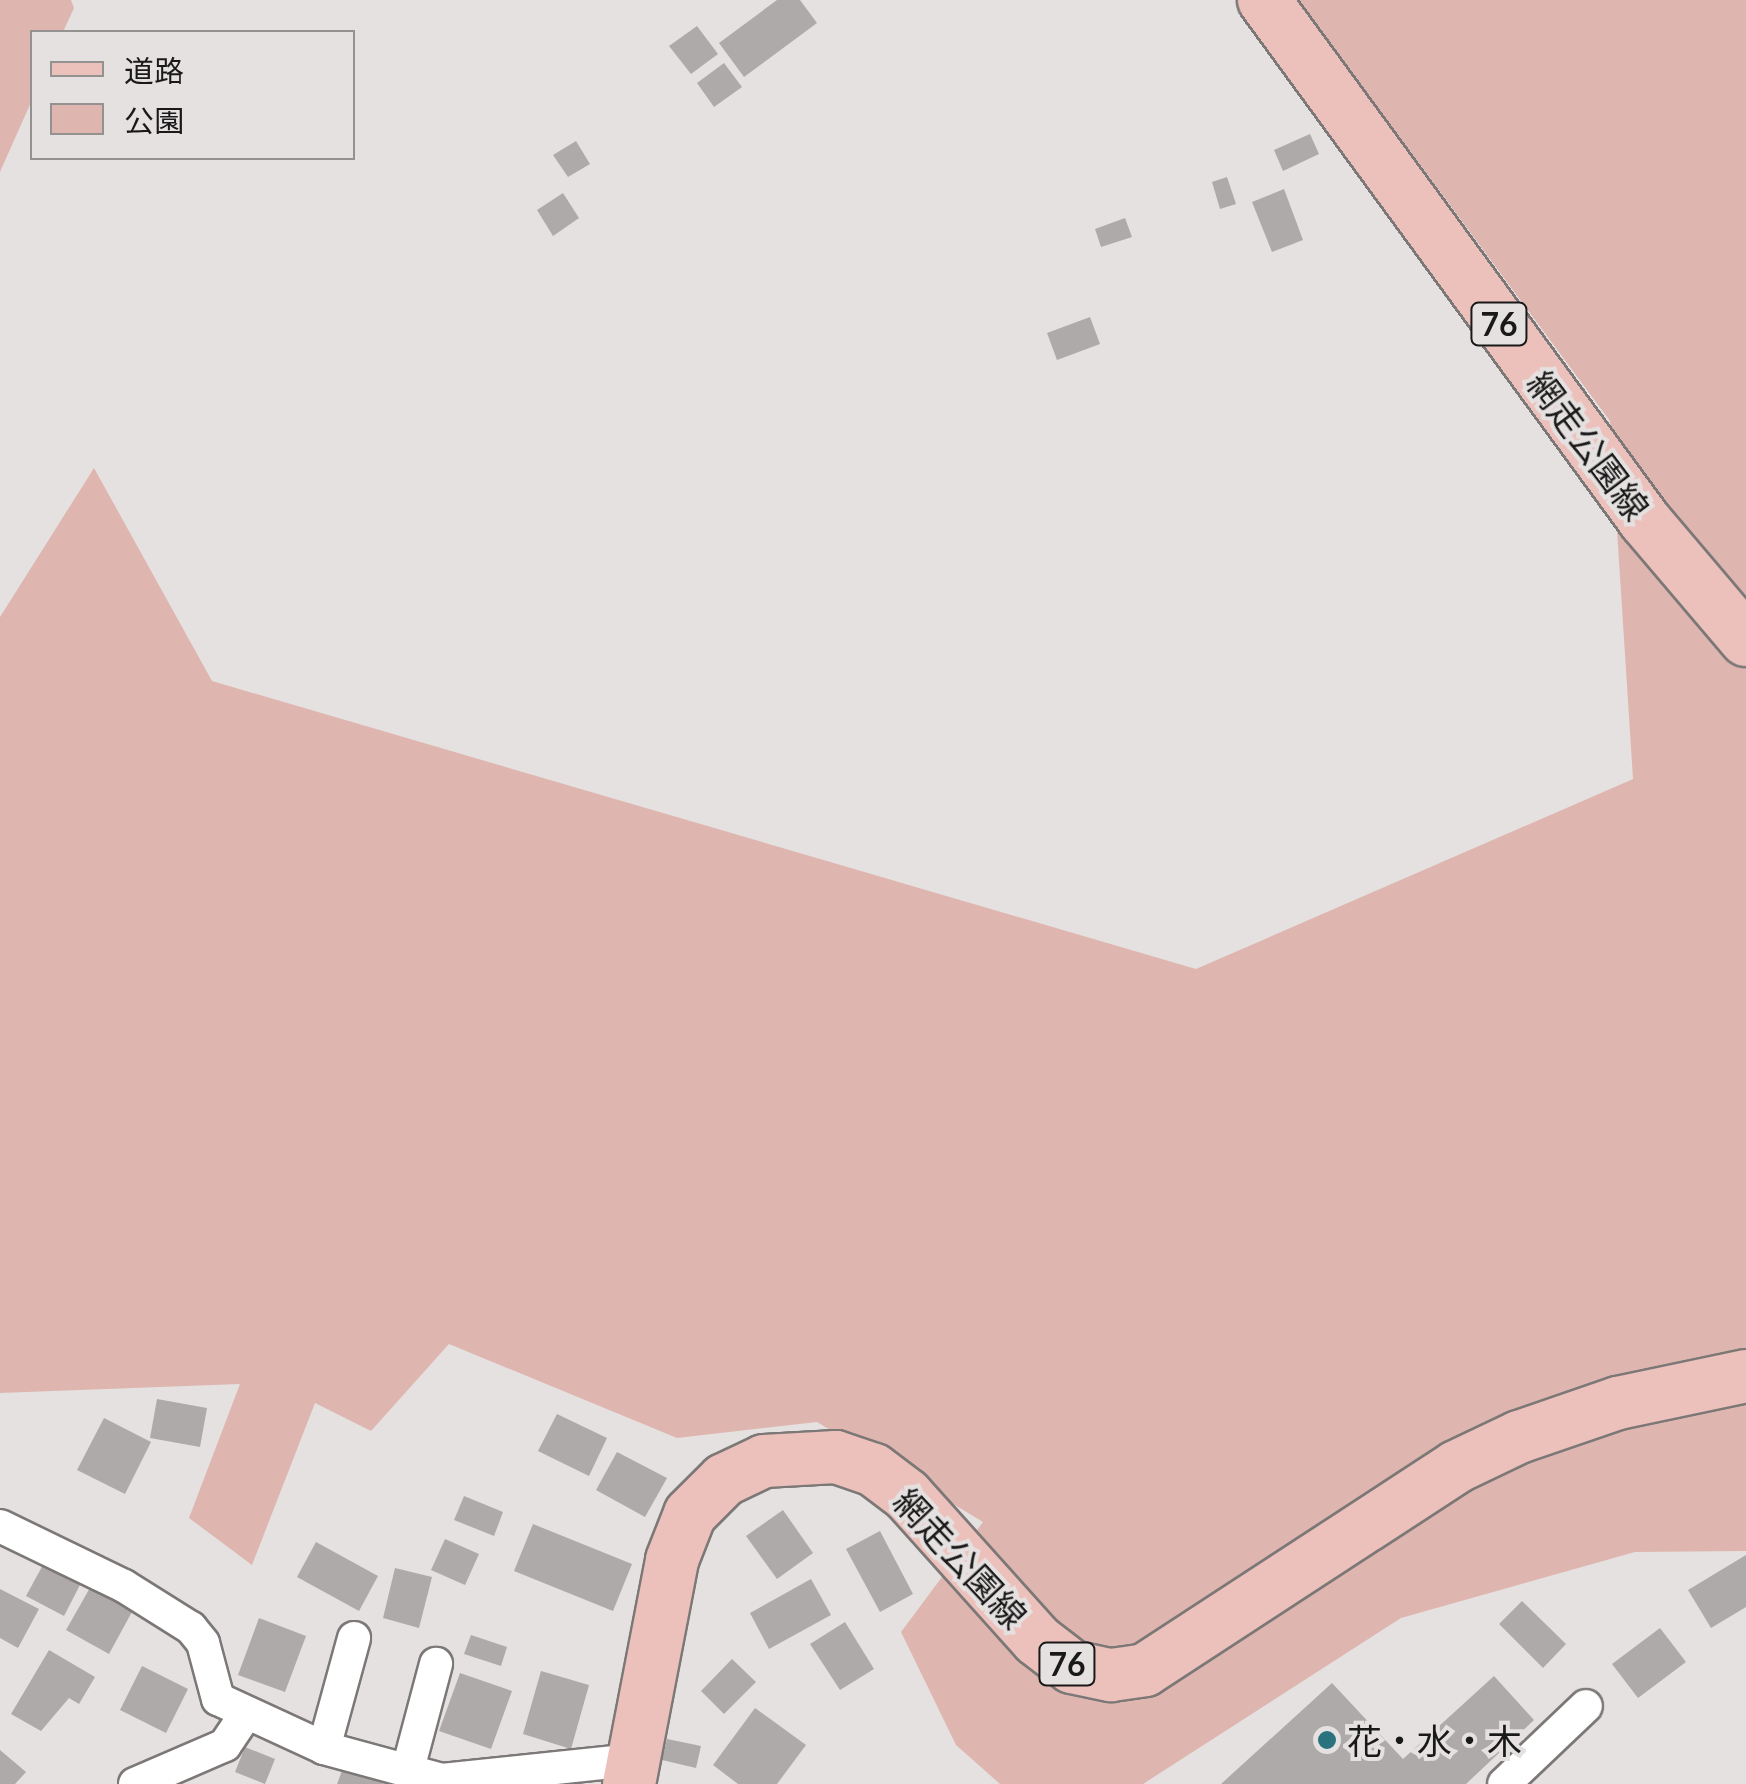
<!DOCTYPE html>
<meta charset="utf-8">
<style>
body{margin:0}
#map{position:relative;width:1746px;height:1784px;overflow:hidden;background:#e5e1e1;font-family:Lato,"Noto Sans JP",sans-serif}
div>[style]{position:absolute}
.green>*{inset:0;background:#dfb6af}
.building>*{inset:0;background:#aeaaaa}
.roads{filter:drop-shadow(2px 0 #7c7877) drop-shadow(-2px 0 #7c7877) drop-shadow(0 2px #7c7877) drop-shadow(0 -2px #7c7877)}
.minor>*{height:32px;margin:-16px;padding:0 16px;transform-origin:16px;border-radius:16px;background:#fff}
.primary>*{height:52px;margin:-26px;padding:0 26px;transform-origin:26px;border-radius:26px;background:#edc1bb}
.dots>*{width:28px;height:28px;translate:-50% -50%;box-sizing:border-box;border:5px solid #e5e1e1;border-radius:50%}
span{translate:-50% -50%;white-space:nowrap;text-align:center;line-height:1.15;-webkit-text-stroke:8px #e5e1e1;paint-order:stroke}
.shield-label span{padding:2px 8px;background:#e5e1e1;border:2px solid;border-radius:8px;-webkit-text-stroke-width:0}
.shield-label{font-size:32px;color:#1a1919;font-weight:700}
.street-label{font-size:35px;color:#1a1919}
.poi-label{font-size:35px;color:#1a1919}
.left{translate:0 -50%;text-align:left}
.legend{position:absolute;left:30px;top:30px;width:325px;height:130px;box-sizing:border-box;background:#e5e1e1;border:2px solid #949191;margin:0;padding:12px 18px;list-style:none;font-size:30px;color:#1a1919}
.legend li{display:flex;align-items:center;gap:20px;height:50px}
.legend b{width:50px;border:2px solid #949191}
</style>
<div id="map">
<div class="green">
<i style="clip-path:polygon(0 0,71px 0,74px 8px,63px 32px,32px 32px,32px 100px,0 172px)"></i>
<i style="clip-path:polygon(1298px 0,1746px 0,1746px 1551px,1635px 1552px,1401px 1618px,1143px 1784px,1000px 1784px,956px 1745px,901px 1632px,983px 1522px,817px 1422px,677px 1438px,449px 1344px,371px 1431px,315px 1403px,252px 1565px,189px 1518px,240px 1384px,0 1393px,0 617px,94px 468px,212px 681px,1196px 969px,1633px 779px,1610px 421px)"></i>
</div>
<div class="building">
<i style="clip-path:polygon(777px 0,800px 0,817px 23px,744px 77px,719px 43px)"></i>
<i style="clip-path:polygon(697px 26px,718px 54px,691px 74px,669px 46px)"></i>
<i style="clip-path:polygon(724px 63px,742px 87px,714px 107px,697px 83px)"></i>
<i style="clip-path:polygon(1310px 134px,1319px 154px,1283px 171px,1274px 150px)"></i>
<i style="clip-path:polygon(576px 141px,590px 164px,568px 177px,553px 155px)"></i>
<i style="clip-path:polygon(1227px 177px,1236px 204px,1220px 209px,1212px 182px)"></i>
<i style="clip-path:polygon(1284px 189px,1303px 240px,1272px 252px,1252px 202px)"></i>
<i style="clip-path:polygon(563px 193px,579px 218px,553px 236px,537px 210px)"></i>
<i style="clip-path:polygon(1125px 218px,1132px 237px,1101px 247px,1095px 229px)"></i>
<i style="clip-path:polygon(1090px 317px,1100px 344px,1057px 360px,1047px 333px)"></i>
<i style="clip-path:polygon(157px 1399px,207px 1408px,200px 1447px,150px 1438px)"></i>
<i style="clip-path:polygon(557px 1414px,607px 1438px,589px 1476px,538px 1451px)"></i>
<i style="clip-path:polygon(104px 1418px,151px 1442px,125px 1494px,77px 1470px)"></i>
<i style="clip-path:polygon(617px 1452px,667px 1478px,645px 1517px,596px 1490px)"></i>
<i style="clip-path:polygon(464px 1496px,503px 1512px,494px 1536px,454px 1520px)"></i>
<i style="clip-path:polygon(783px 1510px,813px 1553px,777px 1579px,746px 1536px)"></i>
<i style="clip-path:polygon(533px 1524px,632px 1564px,613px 1611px,514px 1571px)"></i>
<i style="clip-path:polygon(880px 1531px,913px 1594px,880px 1612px,846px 1549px)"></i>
<i style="clip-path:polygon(445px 1539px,479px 1554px,465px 1585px,431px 1570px)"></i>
<i style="clip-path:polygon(316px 1542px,378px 1576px,359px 1611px,297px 1577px)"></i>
<i style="clip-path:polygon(1746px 1555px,1746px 1607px,1711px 1628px,1688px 1590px)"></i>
<i style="clip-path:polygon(44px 1563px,82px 1581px,64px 1616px,26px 1596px)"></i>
<i style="clip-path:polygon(395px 1568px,432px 1577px,419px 1628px,383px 1618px)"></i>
<i style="clip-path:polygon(811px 1579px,831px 1615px,769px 1649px,750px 1613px)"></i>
<i style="clip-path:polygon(91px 1586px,133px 1610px,109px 1654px,66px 1630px)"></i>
<i style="clip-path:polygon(0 1589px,39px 1609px,18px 1648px,0 1638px)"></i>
<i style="clip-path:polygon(1522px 1601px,1566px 1644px,1543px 1668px,1499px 1624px)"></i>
<i style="clip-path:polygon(259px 1618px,306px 1636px,285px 1692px,238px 1675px)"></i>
<i style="clip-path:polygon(845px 1622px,874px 1669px,840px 1690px,810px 1644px)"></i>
<i style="clip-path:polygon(1660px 1628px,1686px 1662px,1638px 1698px,1612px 1664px)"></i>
<i style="clip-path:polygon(471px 1635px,507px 1647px,501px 1666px,464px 1654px)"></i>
<i style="clip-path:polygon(49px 1650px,95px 1677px,79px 1704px,69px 1698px,41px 1731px,11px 1714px)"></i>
<i style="clip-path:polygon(732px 1659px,756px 1682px,724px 1714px,701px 1691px)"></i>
<i style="clip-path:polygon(142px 1666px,188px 1689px,166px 1733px,120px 1710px)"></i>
<i style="clip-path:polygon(541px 1671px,589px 1685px,571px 1749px,523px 1734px)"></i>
<i style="clip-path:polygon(460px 1673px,512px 1691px,491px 1749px,439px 1731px)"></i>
<i style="clip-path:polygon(1494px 1676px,1534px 1720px,1466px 1784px,1221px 1784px,1332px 1683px,1403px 1759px)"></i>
<i style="clip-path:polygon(755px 1708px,806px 1745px,777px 1784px,738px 1784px,713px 1765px)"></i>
<i style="clip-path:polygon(667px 1739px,701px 1746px,696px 1768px,662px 1760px)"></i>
<i style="clip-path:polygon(245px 1747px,275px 1759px,265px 1784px,235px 1772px)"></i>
<i style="clip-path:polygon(0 1750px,26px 1772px,15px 1784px,0 1784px)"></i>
<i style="clip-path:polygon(343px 1768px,385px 1784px,337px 1784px)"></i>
</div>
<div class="roads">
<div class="minor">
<i style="left:0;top:1526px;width:138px;rotate:25.8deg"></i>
<i style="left:124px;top:1586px;width:79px;rotate:32.1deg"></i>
<i style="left:191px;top:1628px;width:19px;rotate:51deg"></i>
<i style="left:203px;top:1643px;width:58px;rotate:75deg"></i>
<i style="left:218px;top:1699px;width:117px;rotate:24.8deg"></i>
<i style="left:324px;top:1748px;width:122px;rotate:15.2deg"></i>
<i style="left:442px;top:1780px;width:191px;rotate:-6deg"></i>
<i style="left:324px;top:1748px;width:114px;rotate:-74.7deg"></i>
<i style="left:407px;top:1773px;width:113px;rotate:-75.1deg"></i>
<i style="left:135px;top:1784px;width:98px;rotate:-23.4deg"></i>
<i style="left:225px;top:1745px;width:37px;rotate:-56deg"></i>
<i style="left:1504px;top:1784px;width:113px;rotate:-43.6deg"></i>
</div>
<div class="primary">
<i style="left:1264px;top:0;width:645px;rotate:53.82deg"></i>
<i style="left:1645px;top:521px;width:156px;rotate:49.7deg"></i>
<i style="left:629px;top:1784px;width:228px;rotate:-79.1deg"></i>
<i style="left:672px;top:1560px;width:49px;rotate:-68.6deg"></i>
<i style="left:690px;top:1514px;width:48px;rotate:-45deg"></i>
<i style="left:724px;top:1480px;width:44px;rotate:-25.4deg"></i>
<i style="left:764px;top:1461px;width:72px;rotate:-3.2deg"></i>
<i style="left:836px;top:1457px;width:40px;rotate:18.9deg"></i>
<i style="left:874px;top:1470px;width:41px;rotate:37.1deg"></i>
<i style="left:907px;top:1495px;width:195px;rotate:48.1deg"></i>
<i style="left:1037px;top:1640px;width:44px;rotate:37.6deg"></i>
<i style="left:1072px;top:1667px;width:40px;rotate:12deg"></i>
<i style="left:1111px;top:1675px;width:34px;rotate:-8deg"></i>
<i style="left:1145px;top:1670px;width:371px;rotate:-33.1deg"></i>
<i style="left:1456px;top:1467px;width:70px;rotate:-25.5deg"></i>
<i style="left:1519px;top:1437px;width:105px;rotate:-19deg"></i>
<i style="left:1618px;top:1403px;width:131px;rotate:-11.9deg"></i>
</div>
</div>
<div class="dots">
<i style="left:1327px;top:1740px;background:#2a727d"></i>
</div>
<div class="shield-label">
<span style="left:1499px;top:324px">76</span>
<span style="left:1067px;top:1664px">76</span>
</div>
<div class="street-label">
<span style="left:1589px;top:445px;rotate:53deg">網走公園線</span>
<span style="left:961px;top:1558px;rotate:47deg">網走公園線</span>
</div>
<div class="poi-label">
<span class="left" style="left:1347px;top:1740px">花・水・木</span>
</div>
<ul class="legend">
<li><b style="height:12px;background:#edc1bb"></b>道路</li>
<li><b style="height:28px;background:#dfb6af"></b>公園</li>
</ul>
</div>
